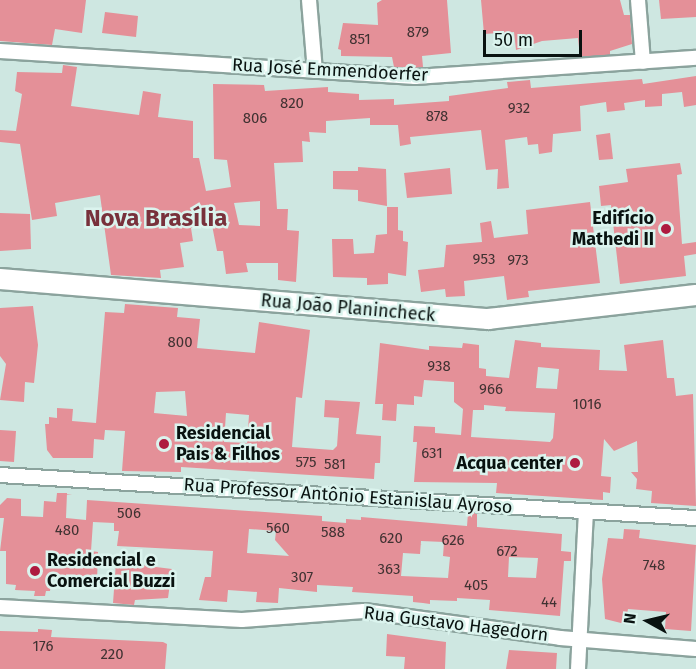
<!DOCTYPE html>
<meta charset="utf-8">
<style>
body{margin:0}
#map{position:relative;width:696px;height:669px;overflow:hidden;background:#cee7e1;font-family:"Fira Sans",sans-serif}
div>[style]{position:absolute}
.building>*{inset:0;background:#e49098}
.roads{filter:drop-shadow(2px 0 #8ba39d) drop-shadow(-2px 0 #8ba39d) drop-shadow(0 2px #8ba39d) drop-shadow(0 -2px #8ba39d)}
.minor>*{height:14px;margin:-7px;padding:0 7px;transform-origin:7px;border-radius:7px;background:#fff}
.secondary>*{height:20px;margin:-10px;padding:0 10px;transform-origin:10px;border-radius:10px;background:#fff}
.dots>*{width:16px;height:16px;translate:-50% -50%;box-sizing:border-box;border:3px solid #dbf4ee;border-radius:50%}
span{translate:-50% -50%;white-space:nowrap;text-align:center;line-height:1.15;-webkit-text-stroke:5px #dbf4ee;paint-order:stroke}
.number-label{font-size:15px;color:#403232}
.number-label span{-webkit-text-stroke-width:0}
.street-label{font-size:18px;color:#091210}
.poi-label{font-size:18px;color:#091210;font-weight:700}
.right{translate:-100% -50%;text-align:right}
.left{translate:0 -50%;text-align:left}
.district-label{font-size:24px;color:#78313b;font-weight:700}
.north{position:absolute;left:618px;top:591px;width:60px;height:60px;-webkit-text-stroke:4px #dbf4ee;paint-order:stroke;rotate:278deg;font-size:16px;font-weight:700;line-height:24px;text-align:center;color:#091210}
.north::after{content:'';display:block;margin:auto;width:21px;height:27px;background:#091210;clip-path:polygon(50% 0,100% 100%,50% 72%,0 100%)}
.scale{position:absolute;left:483px;top:30px;width:99px;height:27px;box-sizing:border-box;border:3px solid #091210;border-top:0;padding-left:8px;font-size:18px;line-height:21px;white-space:nowrap;color:#091210;-webkit-text-stroke:4px #dbf4ee;paint-order:stroke}
</style>
<div id="map">
<div class="building">
<i style="clip-path:polygon(0 0,86px 0,82px 33px,55px 29px,52px 45px,0 41px)"></i>
<i style="clip-path:polygon(382px 0,447px 0,451px 53px,422px 56px,423px 67px,415px 68px,394px 67px,392px 57px,341px 56px,341px 50px,338px 49px,343px 23px,378px 25px,377px 3px)"></i>
<i style="clip-path:polygon(481px 0,620px 0,624px 15px,630px 15px,632px 44px,610px 51px,610px 55px,580px 57px,578px 38px,542px 41px,516px 50px,514px 32px,484px 34px)"></i>
<i style="clip-path:polygon(659px 0,696px 0,696px 17px,661px 19px)"></i>
<i style="clip-path:polygon(105px 12px,138px 16px,136px 37px,102px 33px)"></i>
<i style="clip-path:polygon(evenodd,63px 65px,77px 67px,71px 106px,139px 115px,143px 91px,161px 94px,158px 117px,193px 121px,193px 158px,199px 158px,206px 191px,231px 187px,227px 160px,214px 159px,213px 84px,264px 85px,265px 91px,328px 87px,328px 92px,359px 94px,359px 100px,394px 99px,394px 105px,449px 101px,449px 96px,508px 88px,507px 82px,530px 80px,531px 88px,642px 79px,643px 84px,696px 76px,696px 105px,684px 107px,682px 92px,662px 94px,662px 106px,645px 107px,645px 100px,624px 103px,625px 110px,607px 112px,606px 102px,580px 106px,581px 131px,553px 134px,552px 152px,539px 154px,538px 144px,528px 145px,527px 137px,505px 140px,509px 188px,497px 189px,498px 169px,486px 170px,481px 130px,410px 137px,411px 144px,400px 146px,398px 125px,370px 125px,370px 118px,326px 121px,326px 133px,309px 132px,310px 142px,302px 141px,303px 162px,274px 163px,277px 209px,288px 209px,287px 230px,299px 231px,296px 282px,278px 280px,278px 263px,246px 263px,248px 272px,226px 274px,223px 251px,217px 251px,212px 225px,191px 228px,193px 241px,180px 243px,184px 267px,160px 270px,161px 278px,111px 275px,100px 195px,55px 203px,57px 216px,32px 220px,20px 144px,0 142px,0 130px,16px 131px,22px 94px,15px 91px,17px 72px,62px 73px,63px 65px,260px 201px,260px 226px,239px 225px,234px 203px,260px 201px)"></i>
<i style="clip-path:polygon(610px 133px,613px 159px,599px 160px,596px 135px)"></i>
<i style="clip-path:polygon(680px 163px,682px 174px,677px 175px,682px 244px,696px 242px,696px 254px,684px 256px,686px 276px,620px 284px,611px 205px,601px 206px,599px 186px,628px 182px,626px 169px)"></i>
<i style="clip-path:polygon(358px 167px,386px 169px,387px 206px,358px 201px,358px 190px,333px 189px,333px 171px,358px 171px)"></i>
<i style="clip-path:polygon(450px 168px,452px 194px,407px 198px,404px 173px)"></i>
<i style="clip-path:polygon(590px 202px,600px 283px,528px 291px,529px 297px,507px 300px,504px 276px,464px 281px,465px 296px,446px 297px,445px 289px,421px 292px,418px 270px,444px 267px,446px 245px,482px 242px,480px 223px,491px 221px,494px 238px,528px 234px,526px 210px)"></i>
<i style="clip-path:polygon(387px 207px,398px 207px,398px 230px,403px 231px,403px 241px,408px 242px,406px 276px,388px 273px,388px 284px,367px 285px,367px 278px,333px 277px,332px 239px,353px 239px,354px 254px,374px 253px,376px 235px,387px 234px)"></i>
<i style="clip-path:polygon(0 213px,30px 214px,31px 249px,0 251px)"></i>
<i style="clip-path:polygon(evenodd,125px 304px,178px 308px,177px 317px,200px 319px,197px 348px,255px 353px,259px 322px,310px 330px,302px 398px,296px 397px,292px 447px,333px 450px,337px 446px,339px 418px,324px 417px,325px 400px,360px 402px,356px 434px,381px 436px,380px 463px,375px 463px,374px 479px,181px 467px,181px 472px,122px 471px,125px 431px,105px 430px,104px 440px,94px 439px,93px 458px,53px 458px,47px 450px,45px 424px,49px 424px,49px 417px,57px 418px,57px 408px,73px 409px,72px 421px,96px 423px,105px 312px,124px 313px,125px 304px,185px 391px,187px 416px,154px 413px,156px 392px,185px 391px,125px 304px,226px 413px,249px 415px,247px 443px,224px 442px,226px 413px)"></i>
<i style="clip-path:polygon(33px 306px,38px 345px,34px 383px,25px 382px,24px 402px,0 400px,6px 364px,0 356px,0 308px)"></i>
<i style="clip-path:polygon(evenodd,515px 340px,541px 343px,541px 347px,600px 350px,599px 370px,627px 371px,624px 345px,663px 340px,667px 378px,674px 378px,676px 396px,693px 394px,696px 506px,651px 503px,652px 491px,636px 489px,637px 479px,631px 472px,638px 472px,637px 441px,614px 451px,604px 439px,601px 476px,611px 477px,610px 493px,603px 492px,603px 500px,496px 493px,497px 483px,414px 482px,417px 442px,413px 442px,414px 426px,435px 427px,435px 433px,461px 435px,463px 409px,454px 402px,454px 382px,424px 380px,422px 397px,414px 396px,414px 405px,397px 404px,396px 421px,382px 420px,383px 404px,375px 404px,380px 343px,429px 350px,429px 346px,462px 348px,463px 343px,479px 345px,479px 368px,486px 369px,486px 376px,509px 378px,515px 340px,538px 367px,559px 369px,557px 389px,536px 388px,538px 367px,515px 340px,484px 405px,506px 407px,505px 411px,555px 413px,553px 438px,550px 442px,471px 437px,473px 410px,484px 410px,484px 405px)"></i>
<i style="clip-path:polygon(0 430px,16px 431px,14px 462px,0 461px)"></i>
<i style="clip-path:polygon(evenodd,57px 493px,67px 493px,66px 518px,86px 520px,87px 500px,322px 516px,322px 521px,346px 523px,346px 519px,361px 520px,361px 517px,467px 526px,468px 513px,477px 513px,477px 527px,562px 534px,561px 551px,571px 552px,571px 561px,564px 561px,560px 616px,489px 610px,490px 600px,457px 598px,457px 601px,430px 600px,430px 604px,423px 603px,413px 602px,413px 596px,352px 592px,353px 587px,317px 585px,317px 592px,279px 588px,278px 603px,256px 602px,257px 592px,228px 590px,227px 602px,199px 600px,205px 577px,211px 577px,213px 551px,117px 546px,119px 531px,114px 531px,114px 523px,93px 522px,91px 551px,98px 552px,97px 581px,52px 575px,50px 591px,46px 591px,45px 596px,34px 596px,35px 591px,15px 590px,16px 585px,6px 584px,6px 551px,0 551px,4px 518px,0 518px,0 505px,7px 498px,21px 499px,21px 516px,43px 517px,44px 501px,56px 502px,57px 493px,249px 529px,276px 531px,275px 540px,289px 556px,247px 553px,249px 529px,57px 493px,421px 541px,444px 542px,443px 556px,450px 557px,448px 578px,401px 576px,403px 553px,420px 554px,421px 541px,57px 493px,509px 557px,538px 558px,536px 578px,508px 577px,509px 557px)"></i>
<i style="clip-path:polygon(624px 529px,640px 530px,639px 538px,696px 545px,691px 631px,665px 629px,666px 612px,628px 609px,625px 624px,605px 619px,602px 579px,608px 538px,623px 539px)"></i>
<i style="clip-path:polygon(116px 562px,172px 569px,168px 598px,135px 600px,134px 605px,113px 603px)"></i>
<i style="clip-path:polygon(38px 629px,52px 630px,51px 637px,163px 642px,167px 644px,165px 669px,0 669px,0 631px,38px 632px)"></i>
<i style="clip-path:polygon(387px 634px,446px 642px,445px 669px,404px 669px,405px 657px,386px 656px)"></i>
<i style="clip-path:polygon(509px 650px,557px 653px,556px 669px,506px 669px)"></i>
</div>
<div class="roads">
<div class="minor">
<i style="left:309px;top:0;width:71px;rotate:85.2deg"></i>
<i style="left:638px;top:0;width:62px;rotate:85.4deg"></i>
<i style="left:0;top:51px;width:416px;rotate:3.6deg"></i>
<i style="left:415px;top:77px;width:282px;rotate:-3.9deg"></i>
<i style="left:0;top:475px;width:697px;rotate:3.54deg"></i>
<i style="left:0;top:607px;width:242px;rotate:3.1deg"></i>
<i style="left:242px;top:620px;width:122px;rotate:-4.2deg"></i>
<i style="left:364px;top:611px;width:198px;rotate:7.8deg"></i>
<i style="left:560px;top:638px;width:136px;rotate:4.6deg"></i>
<i style="left:578px;top:669px;width:158px;rotate:-87.1deg"></i>
</div>
<div class="secondary">
<i style="left:0;top:279px;width:490px;rotate:4.7deg"></i>
<i style="left:488px;top:319px;width:209px;rotate:-6.6deg"></i>
</div>
</div>
<div class="dots">
<i style="left:666px;top:229px;background:#ae1b40"></i>
<i style="left:164px;top:444px;background:#ae1b40"></i>
<i style="left:575px;top:463px;background:#ae1b40"></i>
<i style="left:35px;top:571px;background:#ae1b40"></i>
</div>
<div class="number-label">
<span style="left:418px;top:33px">879</span>
<span style="left:360px;top:40px">851</span>
<span style="left:292px;top:104px">820</span>
<span style="left:519px;top:109px">932</span>
<span style="left:437px;top:117px">878</span>
<span style="left:255px;top:119px">806</span>
<span style="left:484px;top:260px">953</span>
<span style="left:518px;top:261px">973</span>
<span style="left:180px;top:343px">800</span>
<span style="left:439px;top:367px">938</span>
<span style="left:491px;top:390px">966</span>
<span style="left:587px;top:405px">1016</span>
<span style="left:432px;top:454px">631</span>
<span style="left:306px;top:463px">575</span>
<span style="left:335px;top:465px">581</span>
<span style="left:129px;top:514px">506</span>
<span style="left:278px;top:529px">560</span>
<span style="left:67px;top:531px">480</span>
<span style="left:333px;top:533px">588</span>
<span style="left:391px;top:539px">620</span>
<span style="left:453px;top:541px">626</span>
<span style="left:507px;top:552px">672</span>
<span style="left:654px;top:566px">748</span>
<span style="left:389px;top:570px">363</span>
<span style="left:302px;top:578px">307</span>
<span style="left:476px;top:586px">405</span>
<span style="left:549px;top:603px">44</span>
<span style="left:43px;top:647px">176</span>
<span style="left:112px;top:655px">220</span>
</div>
<div class="street-label">
<span style="left:330px;top:70px;rotate:3deg">Rua José Emmendoerfer</span>
<span style="left:348px;top:308px;rotate:5deg">Rua João Planincheck</span>
<span style="left:348px;top:496px;rotate:4deg">Rua Professor Antônio Estanislau Ayroso</span>
<span style="left:456px;top:624px;rotate:7deg">Rua Gustavo Hagedorn</span>
</div>
<div class="poi-label">
<span class="right" style="left:654px;top:229px">Edifício<br>Mathedi II</span>
<span class="left" style="left:176px;top:444px">Residencial<br>Pais &amp; Filhos</span>
<span class="right" style="left:563px;top:463px">Acqua center</span>
<span class="left" style="left:47px;top:571px">Residencial e<br>Comercial Buzzi</span>
</div>
<div class="district-label">
<span style="left:156px;top:219px">Nova Brasília</span>
</div>
<div class="north">N</div>
<div class="scale">50 m</div>
</div>
